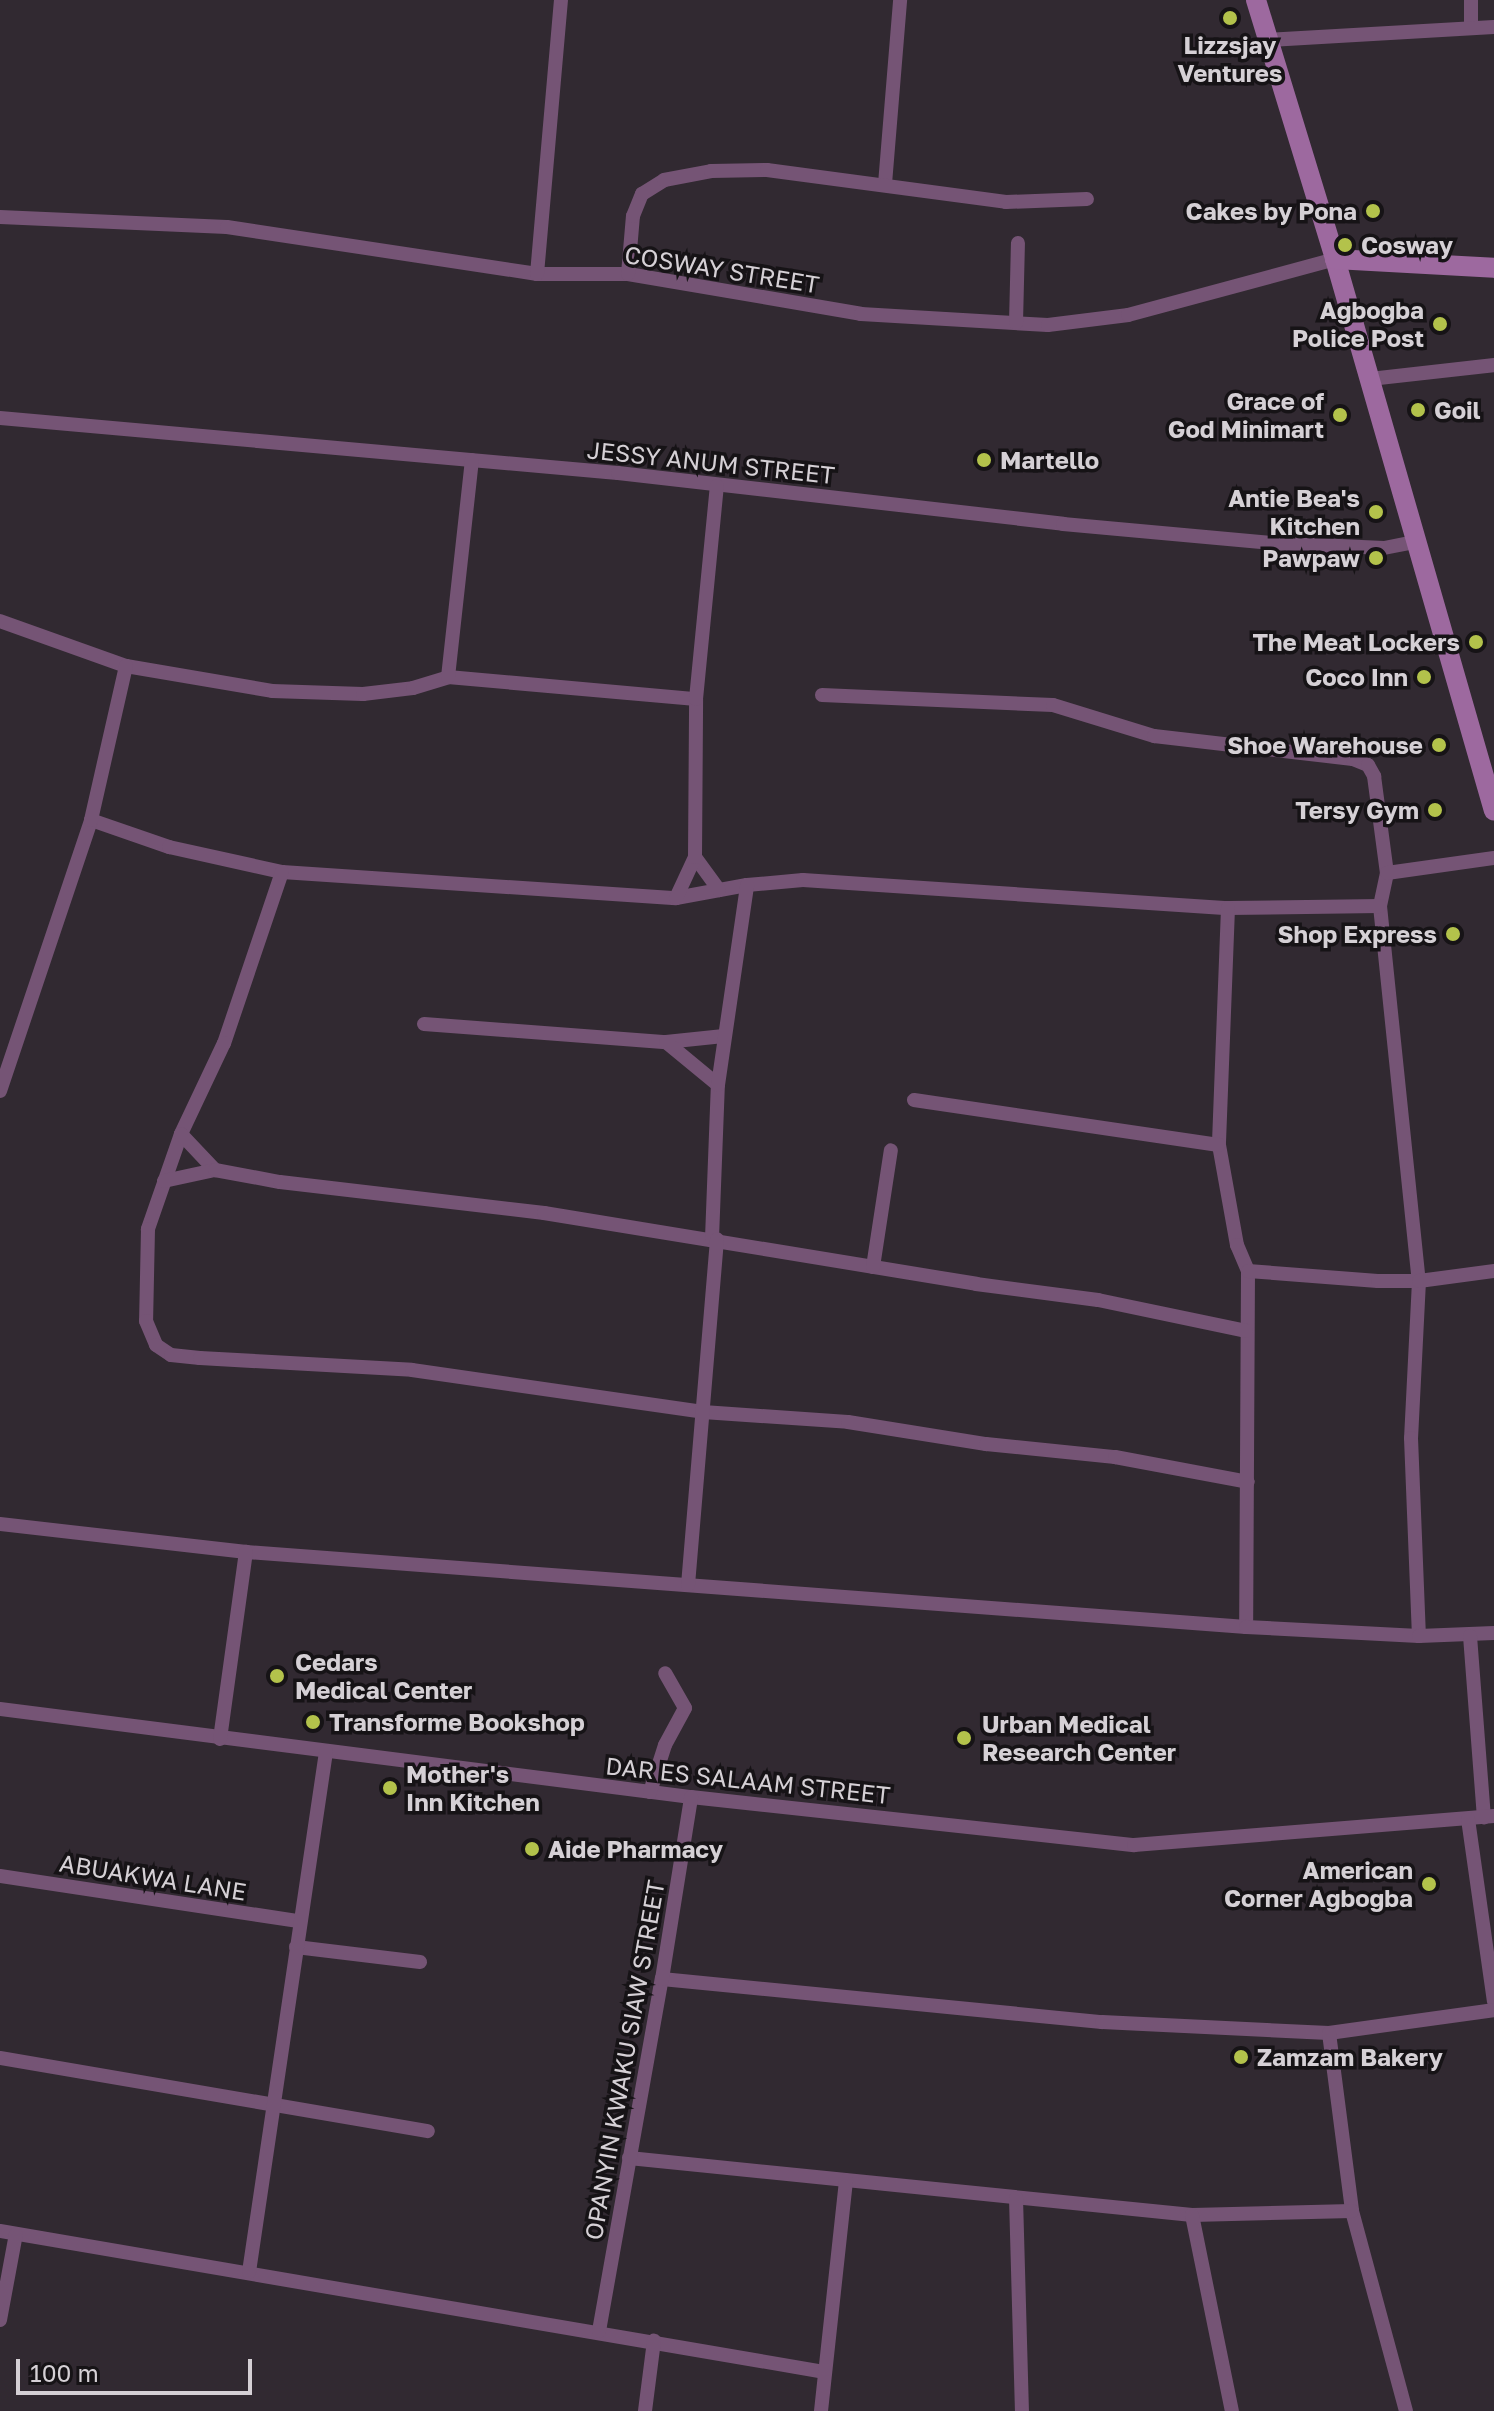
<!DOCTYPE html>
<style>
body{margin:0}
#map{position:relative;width:1494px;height:2411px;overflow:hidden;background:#312931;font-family:"Golos Text",sans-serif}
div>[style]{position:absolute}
.street>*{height:14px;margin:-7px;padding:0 7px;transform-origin:7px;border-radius:7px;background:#755475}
.secondary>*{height:20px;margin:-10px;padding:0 10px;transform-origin:10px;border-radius:10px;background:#9d699f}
.dots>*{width:22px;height:22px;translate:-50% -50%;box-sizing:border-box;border:4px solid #161316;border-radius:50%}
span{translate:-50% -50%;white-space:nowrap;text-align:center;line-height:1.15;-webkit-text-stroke:7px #161316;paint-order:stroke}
.poi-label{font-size:24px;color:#d5d0d5;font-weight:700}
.right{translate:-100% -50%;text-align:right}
.left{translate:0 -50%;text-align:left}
.street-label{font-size:24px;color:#d5d0d5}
.scale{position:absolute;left:16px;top:2359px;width:236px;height:36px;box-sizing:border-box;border:4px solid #d5d0d5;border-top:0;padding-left:10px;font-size:24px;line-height:28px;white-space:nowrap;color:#d5d0d5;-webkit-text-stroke:6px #161316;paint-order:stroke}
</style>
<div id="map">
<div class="street">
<i style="left:1471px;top:0;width:26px;rotate:90deg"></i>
<i style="left:1268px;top:40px;width:226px;rotate:-3.3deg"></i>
<i style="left:885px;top:184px;width:185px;rotate:-85.3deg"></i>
<i style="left:0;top:217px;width:227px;rotate:2.5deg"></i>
<i style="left:227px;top:227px;width:314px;rotate:8.6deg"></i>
<i style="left:537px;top:274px;width:91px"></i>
<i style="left:628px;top:274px;width:236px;rotate:9.7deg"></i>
<i style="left:861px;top:314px;width:187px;rotate:3.4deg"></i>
<i style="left:1048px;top:325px;width:81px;rotate:-7.1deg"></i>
<i style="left:1128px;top:315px;width:214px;rotate:-15.1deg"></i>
<i style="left:537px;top:274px;width:275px;rotate:-85deg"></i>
<i style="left:628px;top:274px;width:58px;rotate:-85.1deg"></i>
<i style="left:633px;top:216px;width:24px;rotate:-68deg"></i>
<i style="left:642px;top:194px;width:26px;rotate:-32deg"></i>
<i style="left:664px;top:180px;width:48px;rotate:-10.8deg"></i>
<i style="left:711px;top:171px;width:56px;rotate:-1deg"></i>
<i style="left:767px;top:170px;width:241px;rotate:7.6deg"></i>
<i style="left:1006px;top:202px;width:81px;rotate:-2.1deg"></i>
<i style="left:1016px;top:323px;width:80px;rotate:-88.6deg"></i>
<i style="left:1370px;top:379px;width:125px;rotate:-6.4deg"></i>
<i style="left:0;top:418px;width:620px;rotate:5.09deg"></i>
<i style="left:618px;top:473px;width:448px;rotate:6.5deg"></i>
<i style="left:1063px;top:524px;width:210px;rotate:5.2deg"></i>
<i style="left:1272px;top:543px;width:112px;rotate:2.6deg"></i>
<i style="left:1384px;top:548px;width:33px;rotate:-11deg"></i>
<i style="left:0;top:621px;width:134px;rotate:19.7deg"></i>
<i style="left:126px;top:666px;width:148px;rotate:9.7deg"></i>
<i style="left:272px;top:691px;width:91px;rotate:1.9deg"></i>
<i style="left:363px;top:694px;width:50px;rotate:-6.8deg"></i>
<i style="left:413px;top:688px;width:37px;rotate:-17deg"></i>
<i style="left:448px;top:677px;width:249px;rotate:5.1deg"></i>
<i style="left:448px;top:677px;width:218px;rotate:-83.7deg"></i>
<i style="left:822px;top:695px;width:231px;rotate:2.5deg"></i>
<i style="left:1053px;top:705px;width:106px;rotate:17.1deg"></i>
<i style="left:1154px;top:736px;width:200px;rotate:6.6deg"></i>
<i style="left:1353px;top:759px;width:16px;rotate:22deg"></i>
<i style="left:1368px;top:765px;width:13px;rotate:61deg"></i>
<i style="left:1374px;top:776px;width:98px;rotate:82.4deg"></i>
<i style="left:1387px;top:873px;width:34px;rotate:102deg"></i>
<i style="left:1380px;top:906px;width:377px;rotate:84.1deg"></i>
<i style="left:1419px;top:1281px;width:157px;rotate:92.9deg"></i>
<i style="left:1411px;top:1438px;width:198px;rotate:87.7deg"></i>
<i style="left:91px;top:820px;width:83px;rotate:19.1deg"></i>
<i style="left:169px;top:847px;width:116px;rotate:12.5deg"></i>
<i style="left:282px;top:872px;width:395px;rotate:3.8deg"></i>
<i style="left:676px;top:898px;width:72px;rotate:-10.4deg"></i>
<i style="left:747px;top:885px;width:56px;rotate:-5.1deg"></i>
<i style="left:803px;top:880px;width:426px;rotate:3.8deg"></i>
<i style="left:1228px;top:908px;width:152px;rotate:-0.8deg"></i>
<i style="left:695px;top:857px;width:41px;rotate:54deg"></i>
<i style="left:282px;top:872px;width:181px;rotate:108.7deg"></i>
<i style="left:224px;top:1043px;width:101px;rotate:115.3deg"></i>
<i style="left:181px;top:1134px;width:101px;rotate:109.2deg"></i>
<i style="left:148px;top:1229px;width:92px;rotate:91.2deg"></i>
<i style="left:146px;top:1321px;width:26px;rotate:67deg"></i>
<i style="left:156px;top:1345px;width:18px;rotate:34deg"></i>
<i style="left:171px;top:1355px;width:29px;rotate:6deg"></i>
<i style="left:200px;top:1358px;width:212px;rotate:3.2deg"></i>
<i style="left:412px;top:1370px;width:294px;rotate:8.2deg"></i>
<i style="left:703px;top:1412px;width:145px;rotate:3.9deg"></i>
<i style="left:848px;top:1422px;width:140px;rotate:9.1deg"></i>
<i style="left:986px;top:1444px;width:130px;rotate:5.8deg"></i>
<i style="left:1115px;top:1457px;width:135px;rotate:10.6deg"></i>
<i style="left:1387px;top:873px;width:108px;rotate:-8deg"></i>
<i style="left:676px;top:898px;width:45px;rotate:-65.1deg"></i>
<i style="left:695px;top:857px;width:158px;rotate:-89.6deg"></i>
<i style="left:696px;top:699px;width:214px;rotate:-84.4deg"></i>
<i style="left:1228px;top:908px;width:237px;rotate:92.2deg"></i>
<i style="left:1219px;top:1145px;width:102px;rotate:79.8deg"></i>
<i style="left:1237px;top:1245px;width:28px;rotate:67deg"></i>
<i style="left:1248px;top:1271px;width:356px;rotate:90.3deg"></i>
<i style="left:424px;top:1024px;width:243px;rotate:4.3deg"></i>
<i style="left:666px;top:1042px;width:58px;rotate:-5.9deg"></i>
<i style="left:666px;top:1042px;width:67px;rotate:39.6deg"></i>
<i style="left:0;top:1091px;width:286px;rotate:-71.4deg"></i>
<i style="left:91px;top:820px;width:158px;rotate:-77.2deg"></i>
<i style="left:914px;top:1100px;width:308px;rotate:8.4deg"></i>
<i style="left:181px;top:1134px;width:50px;rotate:46.6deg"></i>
<i style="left:164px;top:1181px;width:52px;rotate:-12.2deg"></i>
<i style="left:215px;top:1170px;width:66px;rotate:10.5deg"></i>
<i style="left:280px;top:1182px;width:266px;rotate:6.7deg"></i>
<i style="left:544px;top:1213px;width:438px;rotate:9.3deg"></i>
<i style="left:976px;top:1284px;width:123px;rotate:7.5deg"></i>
<i style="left:1098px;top:1300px;width:151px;rotate:11.8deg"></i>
<i style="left:712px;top:1238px;width:153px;rotate:-87.8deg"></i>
<i style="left:718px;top:1085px;width:202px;rotate:-81.7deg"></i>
<i style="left:873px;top:1267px;width:118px;rotate:-81.3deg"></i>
<i style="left:1248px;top:1271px;width:130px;rotate:4.4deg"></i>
<i style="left:1378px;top:1281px;width:41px"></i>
<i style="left:1419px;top:1281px;width:76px;rotate:-7.6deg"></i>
<i style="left:0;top:1524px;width:248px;rotate:6.5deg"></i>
<i style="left:246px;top:1552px;width:1003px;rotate:4.29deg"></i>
<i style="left:1246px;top:1627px;width:173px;rotate:3deg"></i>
<i style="left:1419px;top:1636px;width:75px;rotate:-2.3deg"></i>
<i style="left:688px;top:1585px;width:347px;rotate:-85.2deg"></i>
<i style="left:1470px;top:1636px;width:182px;rotate:85.6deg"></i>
<i style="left:0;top:1709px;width:697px;rotate:7.26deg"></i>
<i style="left:691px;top:1797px;width:446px;rotate:6.2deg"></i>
<i style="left:1134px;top:1845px;width:361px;rotate:-4.6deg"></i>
<i style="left:220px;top:1739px;width:189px;rotate:-82.1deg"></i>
<i style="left:650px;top:1792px;width:49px;rotate:-72.3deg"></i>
<i style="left:665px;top:1745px;width:42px;rotate:-61.6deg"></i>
<i style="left:685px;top:1708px;width:40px;rotate:-119.7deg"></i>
<i style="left:1468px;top:1819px;width:184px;rotate:81.9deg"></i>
<i style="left:0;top:1876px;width:302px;rotate:8.6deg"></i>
<i style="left:296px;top:1947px;width:125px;rotate:6.9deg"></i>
<i style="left:662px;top:1979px;width:442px;rotate:5.6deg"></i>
<i style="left:1102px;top:2022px;width:227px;rotate:2.8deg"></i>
<i style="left:1329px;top:2033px;width:167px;rotate:-7.9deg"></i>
<i style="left:1329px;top:2033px;width:179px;rotate:82.6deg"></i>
<i style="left:1352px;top:2211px;width:207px;rotate:74.9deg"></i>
<i style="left:0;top:2058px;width:434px;rotate:9.7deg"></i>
<i style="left:629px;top:2158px;width:566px;rotate:5.78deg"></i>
<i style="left:1192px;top:2215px;width:160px;rotate:-1.4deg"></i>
<i style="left:1016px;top:2198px;width:213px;rotate:88.4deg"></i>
<i style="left:1192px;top:2215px;width:200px;rotate:78.5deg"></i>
<i style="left:0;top:2231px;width:837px;rotate:9.7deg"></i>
<i style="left:249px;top:2272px;width:526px;rotate:-81.58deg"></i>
<i style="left:0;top:2320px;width:87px;rotate:-79.5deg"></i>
<i style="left:599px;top:2331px;width:358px;rotate:-79.9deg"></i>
<i style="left:662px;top:1979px;width:184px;rotate:-80.9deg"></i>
<i style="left:645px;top:2411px;width:71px;rotate:-82.7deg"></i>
<i style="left:821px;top:2411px;width:232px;rotate:-83.8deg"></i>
</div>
<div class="secondary">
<i style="left:1256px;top:0;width:271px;rotate:73deg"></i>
<i style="left:1335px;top:259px;width:574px;rotate:73.93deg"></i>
<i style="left:1335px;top:259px;width:159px;rotate:3.2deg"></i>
</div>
<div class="dots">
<i style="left:1230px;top:18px;background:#b3c24b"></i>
<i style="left:1373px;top:211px;background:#b3c24b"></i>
<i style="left:1345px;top:245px;background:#b3c24b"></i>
<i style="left:1440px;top:324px;background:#b3c24b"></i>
<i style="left:1418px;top:410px;background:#b3c24b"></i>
<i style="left:1340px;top:415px;background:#b3c24b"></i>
<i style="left:984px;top:460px;background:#b3c24b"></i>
<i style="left:1376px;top:512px;background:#b3c24b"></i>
<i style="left:1376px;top:558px;background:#b3c24b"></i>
<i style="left:1476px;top:642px;background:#b3c24b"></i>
<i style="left:1424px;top:677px;background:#b3c24b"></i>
<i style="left:1439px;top:745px;background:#b3c24b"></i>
<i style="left:1435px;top:810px;background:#b3c24b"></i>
<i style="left:1453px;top:934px;background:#b3c24b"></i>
<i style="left:277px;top:1676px;background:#b3c24b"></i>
<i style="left:313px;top:1722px;background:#b3c24b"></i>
<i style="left:964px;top:1738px;background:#b3c24b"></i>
<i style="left:390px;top:1788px;background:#b3c24b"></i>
<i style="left:532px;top:1849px;background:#b3c24b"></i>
<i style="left:1429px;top:1884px;background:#b3c24b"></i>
<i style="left:1241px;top:2057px;background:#b3c24b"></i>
</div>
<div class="poi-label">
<span style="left:1230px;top:59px">Lizzsjay<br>Ventures</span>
<span class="right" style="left:1357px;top:211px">Cakes by Pona</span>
<span class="left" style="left:1361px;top:245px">Cosway</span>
<span class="right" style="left:1424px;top:324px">Agbogba<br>Police Post</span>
<span class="right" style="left:1324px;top:415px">Grace of<br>God Minimart</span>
<span class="left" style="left:1434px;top:410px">Goil</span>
<span class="left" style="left:1000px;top:460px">Martello</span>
<span class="right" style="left:1360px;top:512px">Antie Bea's<br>Kitchen</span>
<span class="right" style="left:1360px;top:558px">Pawpaw</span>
<span class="right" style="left:1460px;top:642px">The Meat Lockers</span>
<span class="right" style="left:1408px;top:677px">Coco Inn</span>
<span class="right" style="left:1423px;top:745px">Shoe Warehouse</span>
<span class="right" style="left:1419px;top:810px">Tersy Gym</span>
<span class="right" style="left:1437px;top:934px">Shop Express</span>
<span class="left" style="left:295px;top:1676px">Cedars<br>Medical Center</span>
<span class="left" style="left:329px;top:1722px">Transforme Bookshop</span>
<span class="left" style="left:982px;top:1738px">Urban Medical<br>Research Center</span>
<span class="left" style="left:406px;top:1788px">Mother's<br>Inn Kitchen</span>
<span class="left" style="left:548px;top:1849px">Aide Pharmacy</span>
<span class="right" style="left:1413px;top:1884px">American<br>Corner Agbogba</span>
<span class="left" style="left:1257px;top:2057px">Zamzam Bakery</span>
</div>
<div class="street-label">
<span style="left:722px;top:269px;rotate:9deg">COSWAY STREET</span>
<span style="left:711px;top:462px;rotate:6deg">JESSY ANUM STREET</span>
<span style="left:748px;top:1780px;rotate:6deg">DAR ES SALAAM STREET</span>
<span style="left:153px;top:1877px;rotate:9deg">ABUAKWA LANE</span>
<span style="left:624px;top:2060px;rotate:-80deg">OPANYIN KWAKU SIAW STREET</span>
</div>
<div class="scale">100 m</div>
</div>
